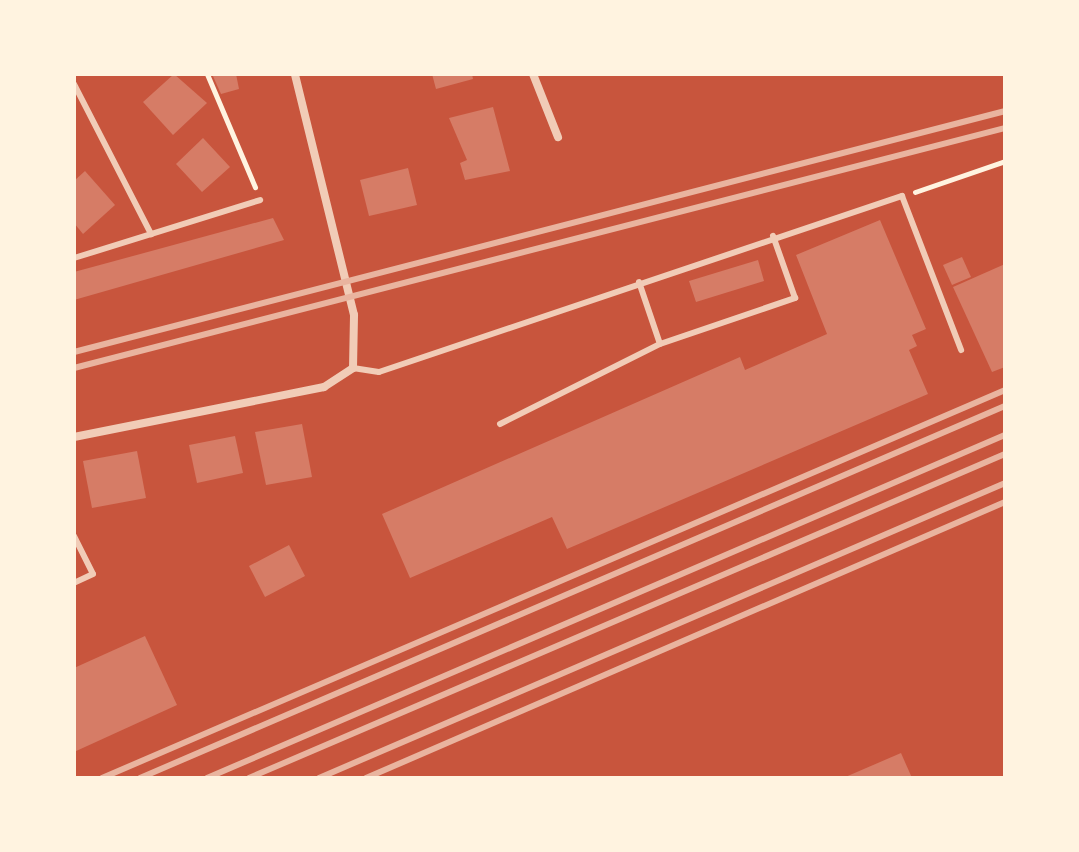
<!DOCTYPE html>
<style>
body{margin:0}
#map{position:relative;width:1079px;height:852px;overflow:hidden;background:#c8553d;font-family:"Roboto Condensed",sans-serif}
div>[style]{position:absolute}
.building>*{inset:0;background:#d67c66}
.path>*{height:5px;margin:-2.5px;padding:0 2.5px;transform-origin:2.5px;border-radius:2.5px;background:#fff3e0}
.service>*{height:6px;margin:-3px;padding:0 3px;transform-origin:3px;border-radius:3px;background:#f1ccb7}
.minor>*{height:8px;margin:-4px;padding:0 4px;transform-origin:4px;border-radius:4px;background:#f1ccb7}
.rail>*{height:6px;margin:-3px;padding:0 3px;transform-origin:3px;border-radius:3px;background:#e9b49f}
span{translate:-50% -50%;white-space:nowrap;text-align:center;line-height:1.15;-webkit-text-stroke:8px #fff3e0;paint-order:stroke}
.frame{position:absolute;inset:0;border:76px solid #fff3e0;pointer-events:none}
</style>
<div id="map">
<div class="building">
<i style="clip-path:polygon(174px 74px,207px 103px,173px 135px,143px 102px)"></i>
<i style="clip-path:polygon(212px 74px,236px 74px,239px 89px,221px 94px)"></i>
<i style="clip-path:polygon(432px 74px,472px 74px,473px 79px,436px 89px)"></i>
<i style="clip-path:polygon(493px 107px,510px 171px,465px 180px,460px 163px,467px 160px,449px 118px)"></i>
<i style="clip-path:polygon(203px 138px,230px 167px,202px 192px,176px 164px)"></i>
<i style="clip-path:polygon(408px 168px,417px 205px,369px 216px,360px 180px)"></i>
<i style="clip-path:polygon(85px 171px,115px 205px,83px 234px,74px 223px,74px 181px)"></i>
<i style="clip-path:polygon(273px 218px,284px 240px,74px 300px,74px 272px)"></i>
<i style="clip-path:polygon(880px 220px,926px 329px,912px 335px,917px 346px,909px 350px,928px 394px,567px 549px,552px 517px,410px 578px,382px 514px,740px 357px,745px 370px,827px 334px,796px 255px)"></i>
<i style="clip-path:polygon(962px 257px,971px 277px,952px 285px,943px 265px)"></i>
<i style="clip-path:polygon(758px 260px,764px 281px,696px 302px,689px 281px)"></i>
<i style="clip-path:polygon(1005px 264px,1005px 367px,992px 372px,953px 287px)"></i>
<i style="clip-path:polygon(302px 424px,312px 477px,266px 485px,255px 432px)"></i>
<i style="clip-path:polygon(235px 436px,243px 473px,197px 483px,189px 445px)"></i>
<i style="clip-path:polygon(137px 451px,146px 498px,92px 508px,83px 461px)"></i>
<i style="clip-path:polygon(289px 545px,305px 576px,265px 597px,249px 566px)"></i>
<i style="clip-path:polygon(145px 636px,177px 705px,74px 752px,74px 668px)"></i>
<i style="clip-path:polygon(901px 753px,912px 778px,843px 778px)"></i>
</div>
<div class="path">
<i style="left:207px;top:74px;width:123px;rotate:67deg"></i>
<i style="left:915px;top:192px;width:95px;rotate:-19deg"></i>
</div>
<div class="service">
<i style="left:74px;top:84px;width:169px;rotate:62.8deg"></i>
<i style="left:74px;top:258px;width:195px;rotate:-17.3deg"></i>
<i style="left:639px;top:282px;width:65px;rotate:71.3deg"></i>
<i style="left:353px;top:368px;width:26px;rotate:9deg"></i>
<i style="left:379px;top:372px;width:552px;rotate:-18.6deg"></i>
<i style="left:902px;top:196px;width:165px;rotate:69deg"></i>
<i style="left:500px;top:424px;width:179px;rotate:-26.6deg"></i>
<i style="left:660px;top:344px;width:143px;rotate:-18.8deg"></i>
<i style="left:795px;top:298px;width:66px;rotate:-109.5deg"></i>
<i style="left:74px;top:536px;width:42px;rotate:63.4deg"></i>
<i style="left:93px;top:574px;width:21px;rotate:155deg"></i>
</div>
<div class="minor">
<i style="left:533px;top:74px;width:68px;rotate:68.4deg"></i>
<i style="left:74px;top:437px;width:255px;rotate:-11.3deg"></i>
<i style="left:324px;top:387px;width:35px;rotate:-33deg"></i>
<i style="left:353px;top:368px;width:53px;rotate:-88.9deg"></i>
<i style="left:354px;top:315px;width:248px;rotate:-103.8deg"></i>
</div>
<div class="rail">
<i style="left:74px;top:352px;width:962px;rotate:-14.51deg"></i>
<i style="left:74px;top:368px;width:961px;rotate:-14.46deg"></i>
<i style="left:102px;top:778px;width:983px;rotate:-23.25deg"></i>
<i style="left:140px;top:778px;width:942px;rotate:-23.27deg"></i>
<i style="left:207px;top:778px;width:869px;rotate:-23.26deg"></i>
<i style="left:249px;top:778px;width:823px;rotate:-23.2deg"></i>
<i style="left:319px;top:778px;width:747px;rotate:-23.27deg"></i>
<i style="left:366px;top:778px;width:696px;rotate:-23.36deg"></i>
</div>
<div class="frame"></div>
</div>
